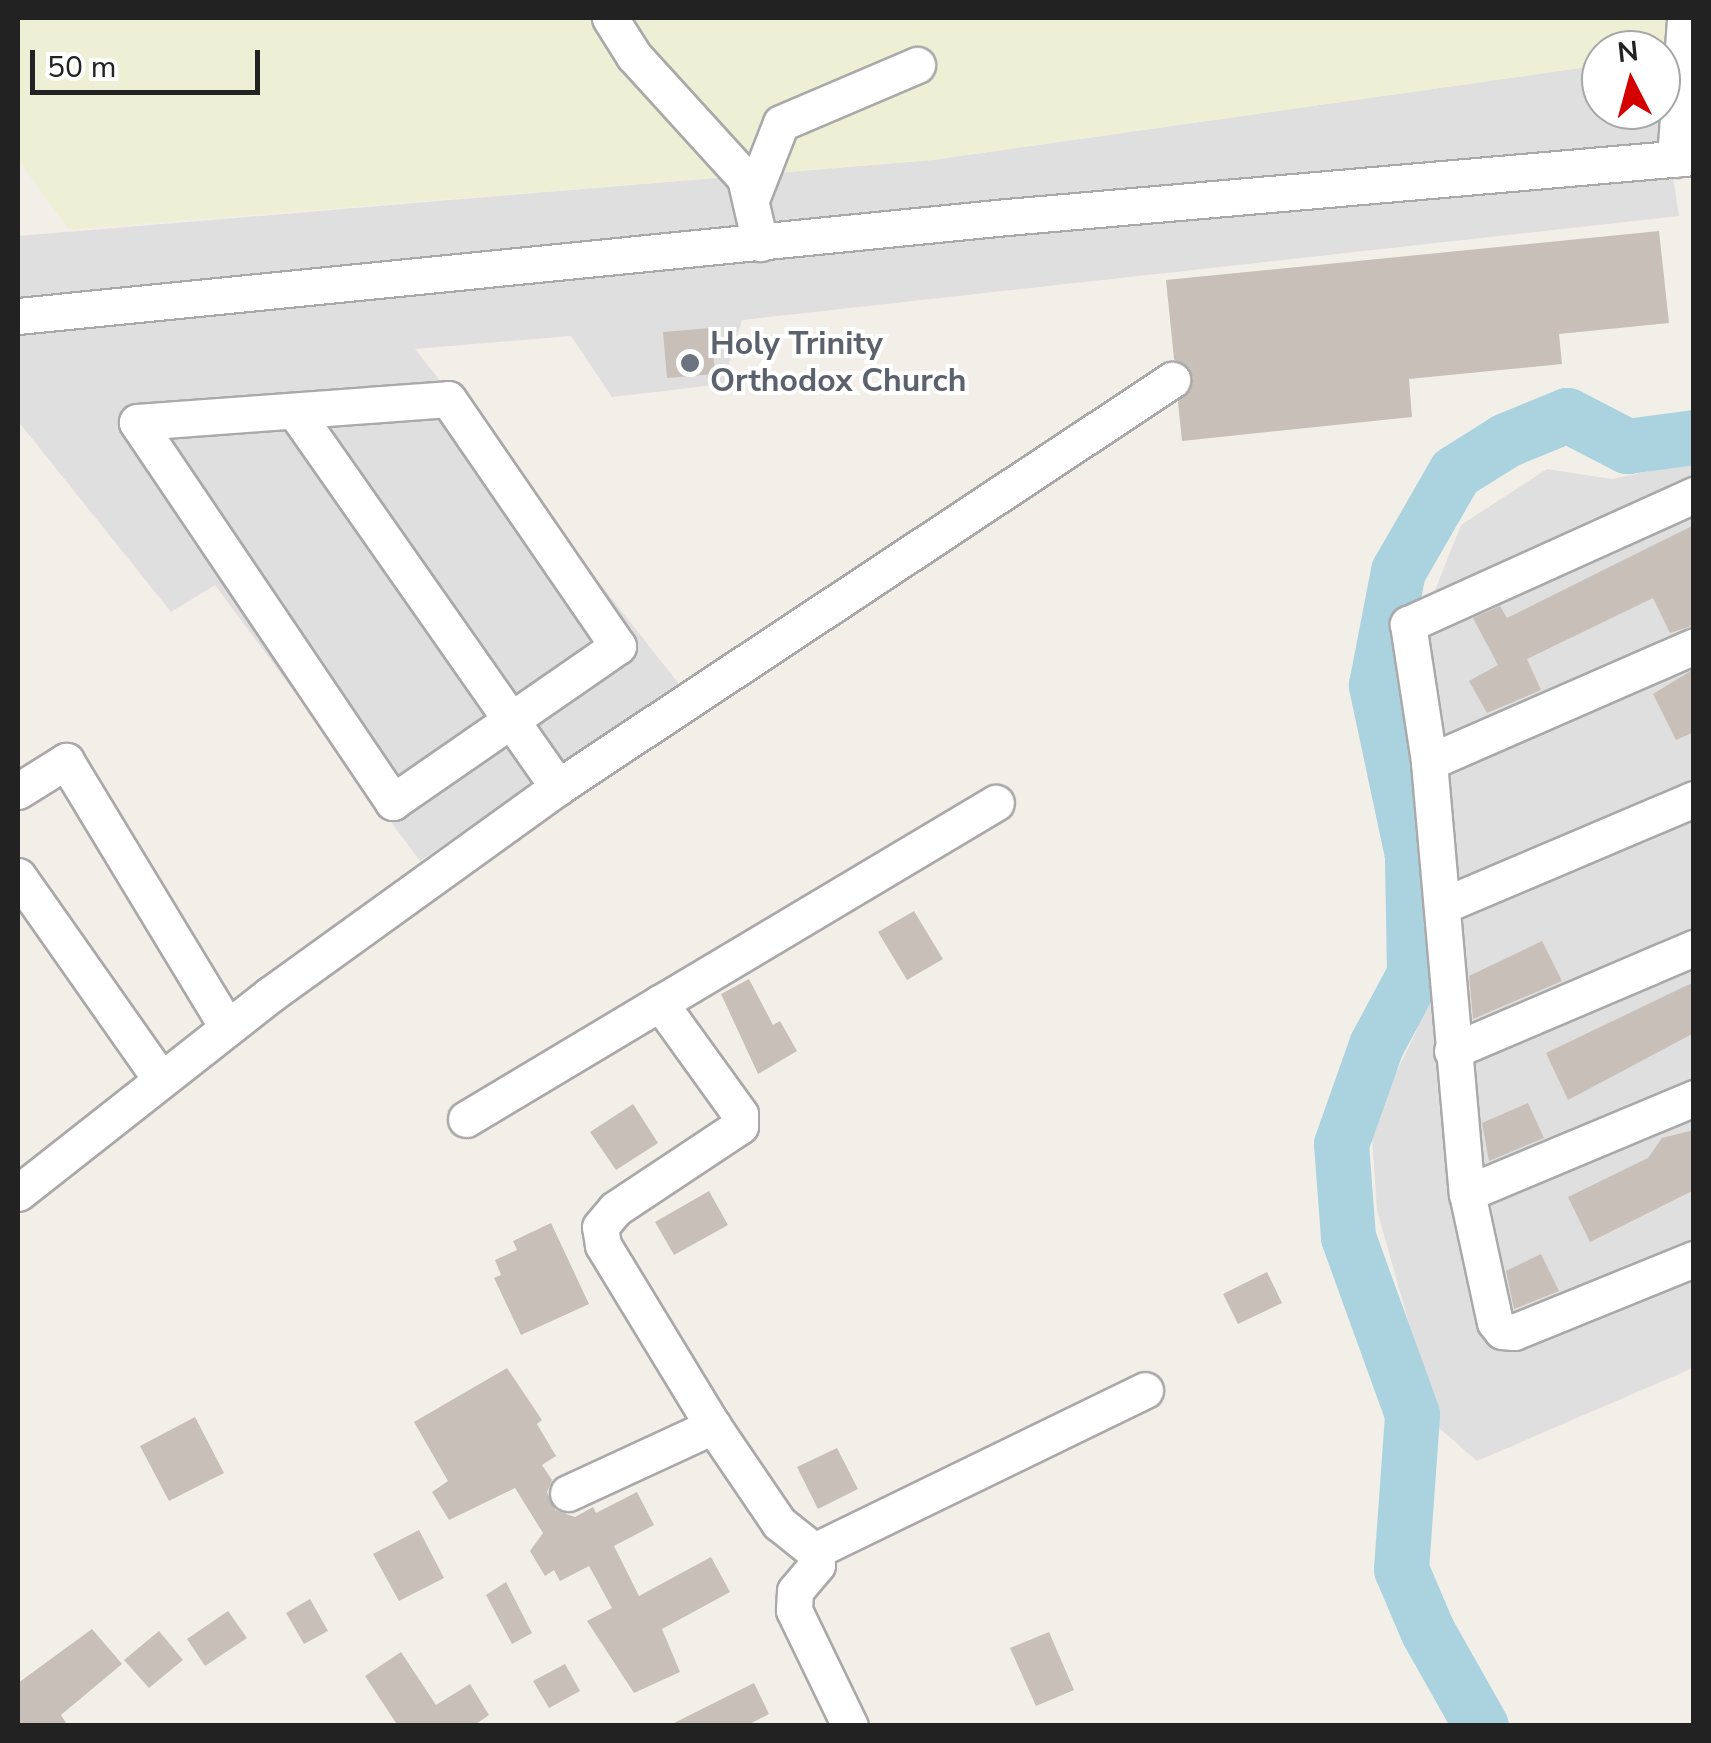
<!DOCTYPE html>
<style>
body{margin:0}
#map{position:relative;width:1711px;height:1743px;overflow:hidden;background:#f2efe9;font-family:"Nunito Sans",sans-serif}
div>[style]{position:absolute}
.residential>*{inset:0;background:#e0dfdf}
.farmland>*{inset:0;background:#eef0d5}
.river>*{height:55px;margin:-27.5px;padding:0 27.5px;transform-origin:27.5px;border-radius:27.5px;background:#aad3df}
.building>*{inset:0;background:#c7bfb8}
.roads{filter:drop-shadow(2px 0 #a9a9a9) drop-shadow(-2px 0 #a9a9a9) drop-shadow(0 2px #a9a9a9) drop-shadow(0 -2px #a9a9a9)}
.minor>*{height:35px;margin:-17.5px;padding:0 17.5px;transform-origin:17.5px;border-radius:17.5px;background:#fff}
.dots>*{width:28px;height:28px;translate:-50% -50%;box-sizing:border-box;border:5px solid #fff;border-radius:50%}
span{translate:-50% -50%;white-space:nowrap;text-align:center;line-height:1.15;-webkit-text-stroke:8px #fff;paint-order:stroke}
.worship-label{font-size:32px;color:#5b616d;font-weight:700}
.left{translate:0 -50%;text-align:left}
.frame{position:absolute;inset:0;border:20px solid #222;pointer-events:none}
.north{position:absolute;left:1581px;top:30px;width:100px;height:100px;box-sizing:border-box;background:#fff;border:2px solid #a7a7a7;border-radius:50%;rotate:354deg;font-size:28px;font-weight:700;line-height:40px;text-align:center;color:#222}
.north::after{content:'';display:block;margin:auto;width:35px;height:45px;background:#d40000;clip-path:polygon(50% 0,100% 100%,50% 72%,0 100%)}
.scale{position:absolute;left:30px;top:50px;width:230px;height:45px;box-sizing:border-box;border:5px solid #222;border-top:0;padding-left:12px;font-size:30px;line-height:35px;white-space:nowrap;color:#222;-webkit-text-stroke:8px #fff;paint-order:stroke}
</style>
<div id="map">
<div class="residential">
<i style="clip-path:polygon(1601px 65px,1601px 110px,1661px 110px,1661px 98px,1679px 216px,742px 320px,723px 384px,612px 397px,571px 336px,415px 349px,679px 684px,420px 861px,215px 585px,171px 612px,18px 421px,18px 236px,932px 160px)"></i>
<i style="clip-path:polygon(1693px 462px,1693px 1368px,1477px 1461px,1438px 1427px,1377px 1210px,1371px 1124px,1416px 1032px,1438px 940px,1417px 635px,1461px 525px,1547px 469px,1612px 479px)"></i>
</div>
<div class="farmland">
<i style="clip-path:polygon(18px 18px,1686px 18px,1661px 50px,1601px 50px,1601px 65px,932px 160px,69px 230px,18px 160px)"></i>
</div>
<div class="river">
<i style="left:1481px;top:1726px;width:110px;rotate:-119.4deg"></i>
<i style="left:1427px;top:1630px;width:66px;rotate:-113.1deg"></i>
<i style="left:1401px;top:1569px;width:155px;rotate:-85.9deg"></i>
<i style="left:1412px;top:1414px;width:188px;rotate:-109.9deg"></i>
<i style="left:1348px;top:1237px;width:93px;rotate:-94.3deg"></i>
<i style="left:1341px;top:1144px;width:105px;rotate:-70.5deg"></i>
<i style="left:1376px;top:1045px;width:81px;rotate:-61.8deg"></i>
<i style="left:1414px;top:974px;width:119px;rotate:-91deg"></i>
<i style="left:1412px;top:855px;width:174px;rotate:-102deg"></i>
<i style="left:1376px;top:685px;width:116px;rotate:-79.1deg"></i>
<i style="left:1398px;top:571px;width:114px;rotate:-60.1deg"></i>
<i style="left:1455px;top:472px;width:60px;rotate:-32.1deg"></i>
<i style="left:1506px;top:440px;width:66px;rotate:-22.3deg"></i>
<i style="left:1567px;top:415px;width:68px;rotate:27.3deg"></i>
<i style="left:1627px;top:446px;width:68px;rotate:-7.7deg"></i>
</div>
<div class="building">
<i style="clip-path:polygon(1659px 231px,1669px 323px,1559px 334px,1562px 364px,1409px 379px,1412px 417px,1182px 441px,1178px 402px,1193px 378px,1174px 359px,1166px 280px)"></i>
<i style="clip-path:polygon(711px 328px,715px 374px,667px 378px,663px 332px)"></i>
<i style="clip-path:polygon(1694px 525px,1694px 625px,1670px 633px,1653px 598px,1527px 659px,1541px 690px,1487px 713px,1469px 681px,1498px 665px,1473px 618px,1500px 606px,1507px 618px)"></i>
<i style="clip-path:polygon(1694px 669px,1694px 732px,1676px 740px,1653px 694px)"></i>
<i style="clip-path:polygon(914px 911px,943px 959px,907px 980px,878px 932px)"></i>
<i style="clip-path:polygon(1542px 941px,1562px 981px,1473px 1019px,1469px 976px)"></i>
<i style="clip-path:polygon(749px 979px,773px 1025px,780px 1021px,797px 1051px,758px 1074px,721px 994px)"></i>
<i style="clip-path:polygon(1694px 982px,1694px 1033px,1568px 1100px,1546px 1053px)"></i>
<i style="clip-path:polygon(1528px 1103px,1544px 1138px,1489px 1161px,1482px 1123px)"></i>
<i style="clip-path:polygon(633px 1104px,658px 1143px,616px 1170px,590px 1132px)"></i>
<i style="clip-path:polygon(1694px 1130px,1694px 1190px,1590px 1242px,1568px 1197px,1648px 1158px,1662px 1138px)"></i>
<i style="clip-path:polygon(709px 1191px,728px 1225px,674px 1255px,655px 1222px)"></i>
<i style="clip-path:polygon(551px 1223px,589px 1304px,521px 1335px,494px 1278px,501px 1275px,495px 1260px,517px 1250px,513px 1241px)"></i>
<i style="clip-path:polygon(1541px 1254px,1559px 1291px,1514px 1309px,1506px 1271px)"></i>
<i style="clip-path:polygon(1267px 1272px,1282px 1303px,1238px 1324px,1223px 1294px)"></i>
<i style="clip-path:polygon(507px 1368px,542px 1420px,537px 1424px,556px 1456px,542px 1465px,552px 1480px,547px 1492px,555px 1510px,575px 1517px,593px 1507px,596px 1513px,637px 1492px,654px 1525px,614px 1546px,639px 1596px,711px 1557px,730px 1592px,662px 1629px,680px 1672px,634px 1693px,587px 1621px,612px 1608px,589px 1566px,560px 1581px,554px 1570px,545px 1576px,530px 1551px,543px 1533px,515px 1488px,449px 1520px,432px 1492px,448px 1481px,414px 1422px)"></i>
<i style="clip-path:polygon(195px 1417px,224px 1473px,169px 1501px,140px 1446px)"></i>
<i style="clip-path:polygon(837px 1448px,858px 1489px,818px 1509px,797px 1467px)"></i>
<i style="clip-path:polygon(419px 1530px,444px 1578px,399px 1601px,373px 1554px)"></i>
<i style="clip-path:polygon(506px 1582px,532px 1633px,512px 1644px,486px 1595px)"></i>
<i style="clip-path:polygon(310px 1599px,328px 1631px,304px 1644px,286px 1613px)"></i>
<i style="clip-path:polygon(228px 1611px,247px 1638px,205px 1666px,187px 1639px)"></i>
<i style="clip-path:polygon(92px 1629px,122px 1664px,61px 1715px,68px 1726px,18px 1726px,18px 1683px)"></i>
<i style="clip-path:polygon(159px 1631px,183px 1660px,149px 1688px,124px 1660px)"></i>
<i style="clip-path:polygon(1049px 1632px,1074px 1690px,1036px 1706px,1010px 1648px)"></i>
<i style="clip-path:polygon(401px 1652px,436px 1705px,470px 1684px,489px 1715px,473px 1726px,398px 1726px,365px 1676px)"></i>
<i style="clip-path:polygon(565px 1664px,580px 1691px,549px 1708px,533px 1681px)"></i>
<i style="clip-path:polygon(754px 1683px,769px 1714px,746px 1726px,668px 1726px)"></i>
</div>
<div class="roads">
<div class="minor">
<i style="left:610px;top:18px;width:45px;rotate:57.7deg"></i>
<i style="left:634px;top:56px;width:165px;rotate:47.7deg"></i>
<i style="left:745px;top:178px;width:67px;rotate:77deg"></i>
<i style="left:1675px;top:159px;width:141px;rotate:-85.9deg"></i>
<i style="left:752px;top:197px;width:79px;rotate:-68.6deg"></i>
<i style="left:781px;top:123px;width:148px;rotate:-23.1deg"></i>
<i style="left:18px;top:316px;width:994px;rotate:-5.72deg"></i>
<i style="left:1007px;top:217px;width:690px;rotate:-4.99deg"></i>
<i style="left:448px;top:399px;width:300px;rotate:55.5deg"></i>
<i style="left:618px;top:646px;width:274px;rotate:145.3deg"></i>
<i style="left:393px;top:802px;width:458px;rotate:-124deg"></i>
<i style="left:137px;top:422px;width:312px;rotate:-4.2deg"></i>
<i style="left:296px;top:413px;width:457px;rotate:55deg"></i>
<i style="left:1694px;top:495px;width:314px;rotate:155.7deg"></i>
<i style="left:1408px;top:624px;width:140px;rotate:81.3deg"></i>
<i style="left:1429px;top:762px;width:433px;rotate:85deg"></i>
<i style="left:1467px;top:1193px;width:132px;rotate:77.8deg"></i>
<i style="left:1495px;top:1322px;width:11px;rotate:52deg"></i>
<i style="left:1502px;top:1331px;width:12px;rotate:5deg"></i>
<i style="left:1514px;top:1332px;width:194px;rotate:-22.1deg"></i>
<i style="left:1429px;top:762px;width:289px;rotate:-23.6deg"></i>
<i style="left:18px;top:791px;width:57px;rotate:-32deg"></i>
<i style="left:66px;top:761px;width:311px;rotate:58.8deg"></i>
<i style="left:18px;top:876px;width:247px;rotate:54.9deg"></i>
<i style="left:1442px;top:906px;width:274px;rotate:-23deg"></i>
<i style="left:1452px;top:1051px;width:263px;rotate:-23.1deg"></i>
<i style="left:466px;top:1119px;width:226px;rotate:-30.9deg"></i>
<i style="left:18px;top:1193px;width:322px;rotate:-38.2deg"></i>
<i style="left:271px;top:994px;width:354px;rotate:-35.8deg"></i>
<i style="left:558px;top:787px;width:737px;rotate:-33.54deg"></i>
<i style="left:1467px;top:1193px;width:246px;rotate:-22.7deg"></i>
<i style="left:568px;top:1493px;width:160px;rotate:-24.8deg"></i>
<i style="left:814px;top:1551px;width:368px;rotate:-25.9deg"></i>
<i style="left:850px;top:1726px;width:129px;rotate:-115.8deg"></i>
<i style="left:794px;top:1610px;width:19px;rotate:-87deg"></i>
<i style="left:795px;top:1591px;width:34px;rotate:-50deg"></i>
<i style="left:817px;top:1565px;width:14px;rotate:-102deg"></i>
<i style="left:814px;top:1551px;width:45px;rotate:-141.3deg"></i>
<i style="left:779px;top:1523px;width:117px;rotate:-124.2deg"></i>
<i style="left:713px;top:1426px;width:212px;rotate:-121.3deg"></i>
<i style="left:603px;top:1245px;width:18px;rotate:-99deg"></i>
<i style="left:600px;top:1227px;width:23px;rotate:-50deg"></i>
<i style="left:615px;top:1209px;width:150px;rotate:-33.6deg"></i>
<i style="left:740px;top:1126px;width:12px;rotate:-90deg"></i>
<i style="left:740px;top:1114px;width:137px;rotate:-125.8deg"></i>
<i style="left:660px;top:1003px;width:391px;rotate:-30.8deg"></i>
</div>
</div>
<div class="dots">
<i style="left:690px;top:363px;background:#6b7280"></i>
</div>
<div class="worship-label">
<span class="left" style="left:710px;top:363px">Holy Trinity<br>Orthodox Church</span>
</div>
<div class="frame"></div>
<div class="north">N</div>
<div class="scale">50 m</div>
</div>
